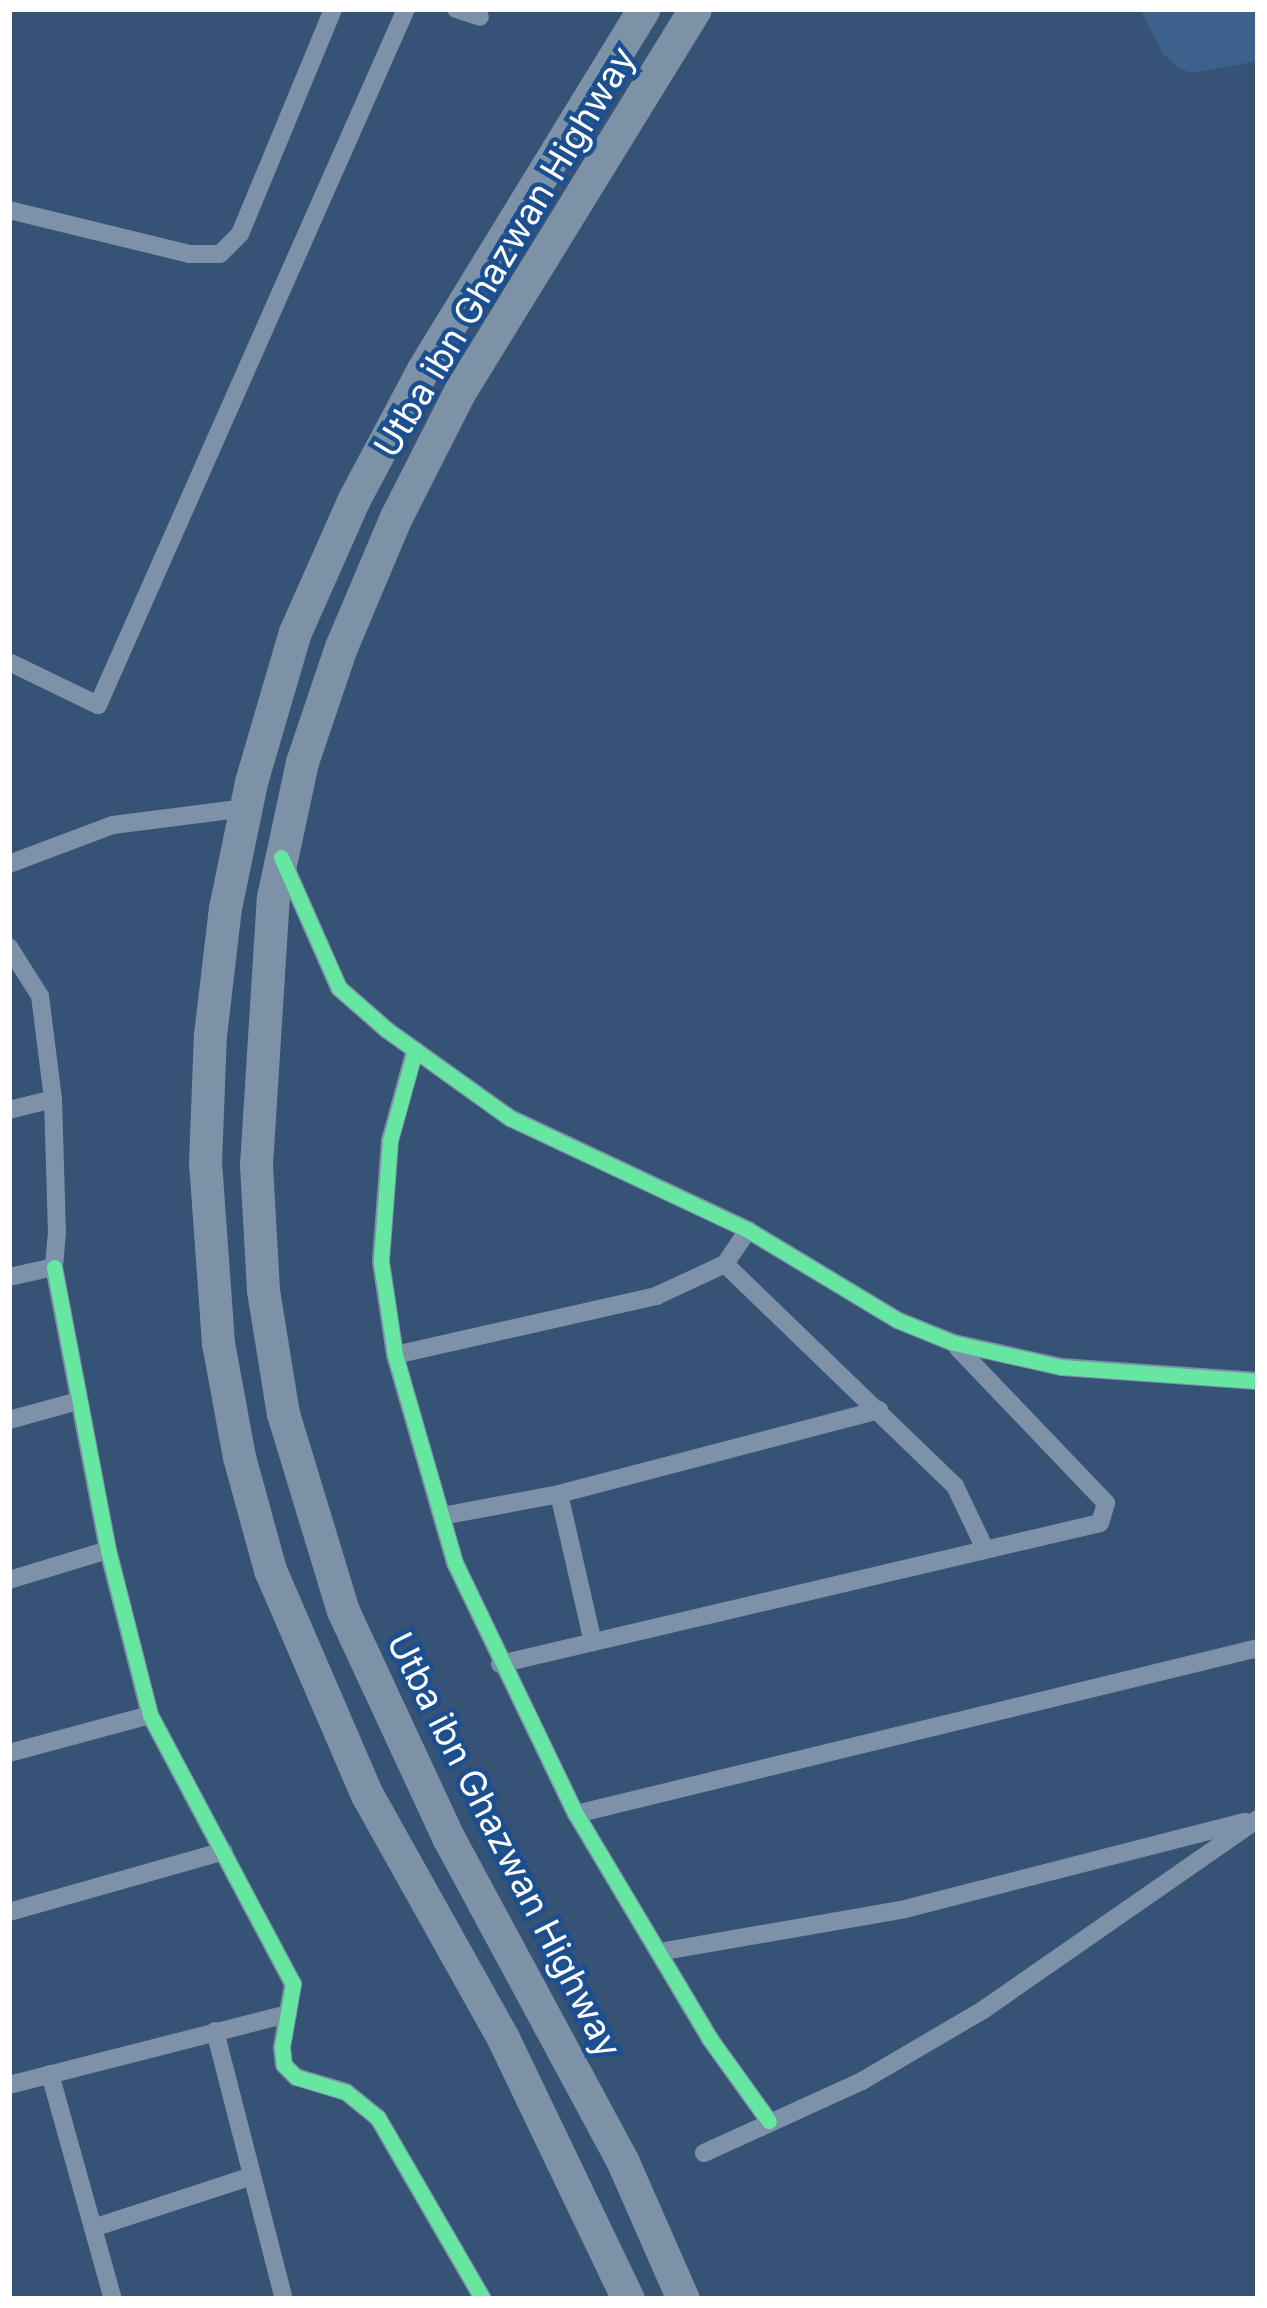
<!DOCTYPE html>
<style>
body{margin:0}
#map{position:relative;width:1267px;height:2308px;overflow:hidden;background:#365274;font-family:Inter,sans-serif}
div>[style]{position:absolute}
.water>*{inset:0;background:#3b618d}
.street>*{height:18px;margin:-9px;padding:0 9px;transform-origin:9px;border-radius:9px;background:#7d92a8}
.highway>*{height:33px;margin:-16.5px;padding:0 16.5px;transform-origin:16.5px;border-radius:16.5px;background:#7e92a7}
.cycleway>*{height:15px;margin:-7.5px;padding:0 7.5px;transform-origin:7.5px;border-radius:7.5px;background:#66e7a1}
span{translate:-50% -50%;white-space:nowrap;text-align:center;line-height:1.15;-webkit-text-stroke:9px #1b4f8f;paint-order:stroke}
.street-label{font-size:36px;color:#fff}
.frame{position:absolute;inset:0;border:12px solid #fff;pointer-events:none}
</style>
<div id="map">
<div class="water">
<i style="clip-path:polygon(1140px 9px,1258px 9px,1258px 61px,1193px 73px,1179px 69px,1163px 54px)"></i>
</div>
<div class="street">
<i style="left:456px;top:9px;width:25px;rotate:18deg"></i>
<i style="left:9px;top:210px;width:185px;rotate:13.7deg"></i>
<i style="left:189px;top:254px;width:31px"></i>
<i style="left:220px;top:254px;width:28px;rotate:-45deg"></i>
<i style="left:240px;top:234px;width:243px;rotate:-67.5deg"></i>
<i style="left:9px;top:662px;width:99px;rotate:25.8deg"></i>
<i style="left:98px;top:705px;width:761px;rotate:-66.13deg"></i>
<i style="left:283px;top:861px;width:139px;rotate:66.2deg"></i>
<i style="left:339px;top:988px;width:64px;rotate:41.2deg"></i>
<i style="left:387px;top:1030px;width:151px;rotate:35.6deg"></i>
<i style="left:510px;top:1118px;width:263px;rotate:25.2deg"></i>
<i style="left:748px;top:1230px;width:174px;rotate:31.1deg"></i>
<i style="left:897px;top:1320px;width:61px;rotate:22deg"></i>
<i style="left:954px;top:1343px;width:110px;rotate:12.6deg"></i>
<i style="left:1061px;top:1367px;width:197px;rotate:4.1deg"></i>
<i style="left:9px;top:864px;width:111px;rotate:-20.6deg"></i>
<i style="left:113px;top:825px;width:134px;rotate:-7.3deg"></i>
<i style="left:9px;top:947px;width:58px;rotate:57.7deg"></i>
<i style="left:40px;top:996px;width:104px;rotate:82.8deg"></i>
<i style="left:53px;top:1099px;width:133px;rotate:88.3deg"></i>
<i style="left:57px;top:1232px;width:35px;rotate:95deg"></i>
<i style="left:54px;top:1267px;width:46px;rotate:167.5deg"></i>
<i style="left:415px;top:1050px;width:94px;rotate:105.4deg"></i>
<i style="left:390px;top:1141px;width:121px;rotate:94.3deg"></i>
<i style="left:381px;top:1262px;width:94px;rotate:81.4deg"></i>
<i style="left:395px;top:1355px;width:216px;rotate:73.9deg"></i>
<i style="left:455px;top:1563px;width:279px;rotate:64.3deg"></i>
<i style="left:576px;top:1814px;width:262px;rotate:59.2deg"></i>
<i style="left:710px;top:2039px;width:101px;rotate:54.3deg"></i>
<i style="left:9px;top:1110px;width:45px;rotate:-14deg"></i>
<i style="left:725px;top:1264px;width:320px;rotate:44deg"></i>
<i style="left:955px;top:1486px;width:70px;rotate:64.5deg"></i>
<i style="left:54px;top:1267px;width:288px;rotate:79.2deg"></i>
<i style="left:108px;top:1550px;width:170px;rotate:75.7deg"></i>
<i style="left:150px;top:1715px;width:305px;rotate:62deg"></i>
<i style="left:293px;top:1984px;width:64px;rotate:99.9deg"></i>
<i style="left:282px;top:2047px;width:18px;rotate:84deg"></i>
<i style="left:284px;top:2065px;width:17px;rotate:45deg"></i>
<i style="left:296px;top:2077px;width:52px;rotate:16.7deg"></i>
<i style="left:346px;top:2092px;width:41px;rotate:39.1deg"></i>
<i style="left:378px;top:2118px;width:209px;rotate:59.9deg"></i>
<i style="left:395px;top:1355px;width:268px;rotate:-12.7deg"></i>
<i style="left:656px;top:1296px;width:76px;rotate:-24.9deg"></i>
<i style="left:725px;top:1264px;width:41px;rotate:-55.9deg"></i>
<i style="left:9px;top:1420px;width:72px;rotate:-15.4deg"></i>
<i style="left:559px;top:1494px;width:152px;rotate:77.1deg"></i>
<i style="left:442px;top:1516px;width:119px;rotate:-10.6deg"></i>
<i style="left:559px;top:1494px;width:331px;rotate:-14.7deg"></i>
<i style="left:9px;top:1580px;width:103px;rotate:-16.9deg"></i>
<i style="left:500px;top:1664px;width:616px;rotate:-13.22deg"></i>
<i style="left:1100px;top:1523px;width:21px;rotate:-73deg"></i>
<i style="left:1106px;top:1503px;width:214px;rotate:-133.7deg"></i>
<i style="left:9px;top:1753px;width:146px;rotate:-15.1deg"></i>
<i style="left:576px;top:1814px;width:702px;rotate:-13.68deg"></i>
<i style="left:9px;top:1912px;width:223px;rotate:-15.8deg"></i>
<i style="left:659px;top:1952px;width:250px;rotate:-9.9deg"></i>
<i style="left:905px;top:1909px;width:351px;rotate:-14.4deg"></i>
<i style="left:215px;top:2031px;width:277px;rotate:75.6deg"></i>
<i style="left:50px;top:2074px;width:234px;rotate:74.4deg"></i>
<i style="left:9px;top:2085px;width:288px;rotate:-14.3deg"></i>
<i style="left:704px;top:2153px;width:174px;rotate:-24.5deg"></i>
<i style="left:862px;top:2081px;width:140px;rotate:-30.4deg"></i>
<i style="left:983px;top:2010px;width:335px;rotate:-34.8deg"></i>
<i style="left:93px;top:2228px;width:167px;rotate:-18.1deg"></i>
</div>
<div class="highway">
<i style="left:628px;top:2299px;width:289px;rotate:-115.6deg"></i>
<i style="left:503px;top:2038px;width:278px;rotate:-119.2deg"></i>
<i style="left:367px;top:1795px;width:245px;rotate:-113.3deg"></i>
<i style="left:270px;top:1570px;width:117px;rotate:-105.3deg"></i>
<i style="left:239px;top:1457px;width:116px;rotate:-100.4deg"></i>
<i style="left:218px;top:1343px;width:180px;rotate:-94.1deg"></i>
<i style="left:205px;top:1163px;width:128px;rotate:-87.8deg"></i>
<i style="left:210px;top:1035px;width:128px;rotate:-83.3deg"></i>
<i style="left:225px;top:908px;width:129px;rotate:-78.3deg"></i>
<i style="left:251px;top:782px;width:156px;rotate:-73.7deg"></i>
<i style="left:295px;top:632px;width:145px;rotate:-66.1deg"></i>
<i style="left:354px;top:499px;width:147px;rotate:-62deg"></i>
<i style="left:423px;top:369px;width:422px;rotate:-58.5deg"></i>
<i style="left:683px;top:2299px;width:150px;rotate:-113.7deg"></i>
<i style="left:623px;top:2162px;width:369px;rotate:-118.3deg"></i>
<i style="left:448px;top:1837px;width:249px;rotate:-114.9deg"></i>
<i style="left:343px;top:1611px;width:206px;rotate:-106.9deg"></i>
<i style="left:283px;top:1414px;width:126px;rotate:-99.2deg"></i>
<i style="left:263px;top:1290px;width:125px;rotate:-93.2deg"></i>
<i style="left:256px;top:1165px;width:269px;rotate:-86.4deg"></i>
<i style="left:273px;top:897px;width:138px;rotate:-77.9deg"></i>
<i style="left:302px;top:762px;width:121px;rotate:-71.3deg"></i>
<i style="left:341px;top:647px;width:141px;rotate:-67.1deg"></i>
<i style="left:396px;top:517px;width:141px;rotate:-63.1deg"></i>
<i style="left:460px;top:391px;width:448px;rotate:-58.4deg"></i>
</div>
<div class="cycleway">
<i style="left:281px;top:857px;width:143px;rotate:66.1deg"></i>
<i style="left:339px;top:988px;width:64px;rotate:41.2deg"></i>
<i style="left:387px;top:1030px;width:151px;rotate:35.6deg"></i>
<i style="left:510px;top:1118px;width:263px;rotate:25.2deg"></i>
<i style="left:748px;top:1230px;width:174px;rotate:31.1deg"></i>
<i style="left:897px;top:1320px;width:61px;rotate:22deg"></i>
<i style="left:954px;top:1343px;width:110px;rotate:12.6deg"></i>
<i style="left:1061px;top:1367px;width:197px;rotate:4.1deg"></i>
<i style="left:415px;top:1050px;width:94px;rotate:105.4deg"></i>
<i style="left:390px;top:1141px;width:121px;rotate:94.3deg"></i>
<i style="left:381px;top:1262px;width:94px;rotate:81.4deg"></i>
<i style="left:395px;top:1355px;width:216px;rotate:73.9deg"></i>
<i style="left:455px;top:1563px;width:279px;rotate:64.3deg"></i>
<i style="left:576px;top:1814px;width:262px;rotate:59.2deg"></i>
<i style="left:710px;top:2039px;width:101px;rotate:54.3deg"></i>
<i style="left:54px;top:1267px;width:288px;rotate:79.2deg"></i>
<i style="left:108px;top:1550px;width:170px;rotate:75.7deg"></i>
<i style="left:150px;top:1715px;width:305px;rotate:62deg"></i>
<i style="left:293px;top:1984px;width:64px;rotate:99.9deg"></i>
<i style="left:282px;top:2047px;width:18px;rotate:84deg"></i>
<i style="left:284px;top:2065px;width:17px;rotate:45deg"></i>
<i style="left:296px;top:2077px;width:52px;rotate:16.7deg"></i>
<i style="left:346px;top:2092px;width:41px;rotate:39.1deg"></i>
<i style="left:378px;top:2118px;width:209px;rotate:59.9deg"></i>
</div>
<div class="street-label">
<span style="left:505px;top:252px;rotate:-59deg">Utba ibn Ghazwan Highway</span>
<span style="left:504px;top:1845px;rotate:63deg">Utba ibn Ghazwan Highway</span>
</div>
<div class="frame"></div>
</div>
